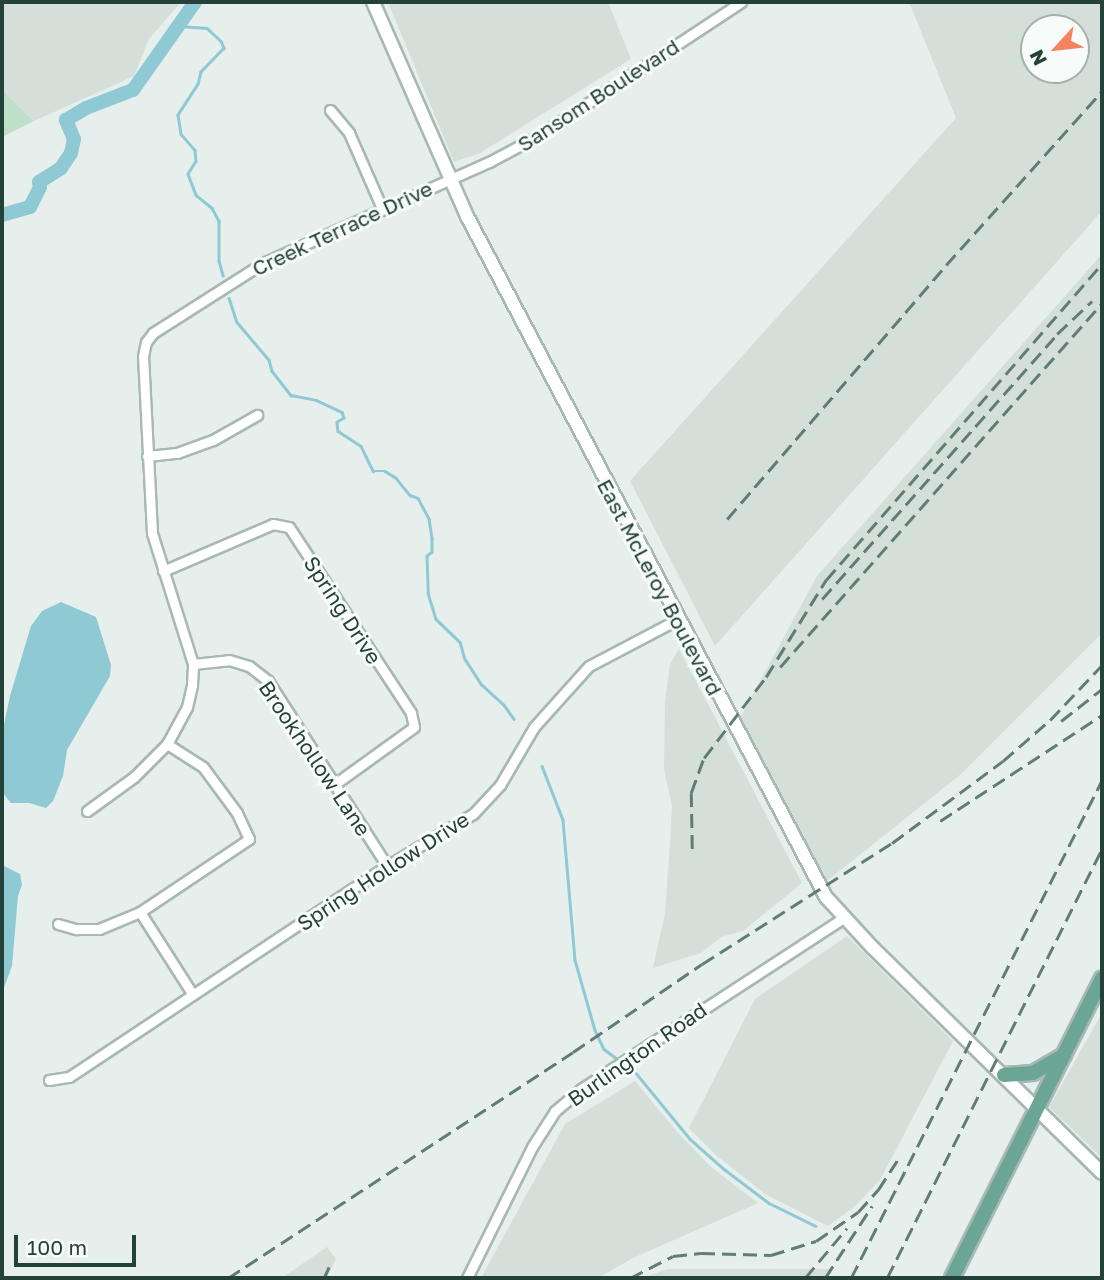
<!DOCTYPE html>
<style>
body{margin:0}
#map{position:relative;width:1104px;height:1280px;overflow:hidden;background:#e6efeb;font-family:"Golos Text",sans-serif}
div>[style]{position:absolute}
.built>*{inset:0;background:#d4dfda}
.green>*{inset:0;background:#bfe0c8}
.water>*{inset:0;background:#8ec9d4}
.stream>*{height:2.5px;margin:-1.25px;padding:0 1.25px;transform-origin:1.25px;border-radius:1.25px;background:#8ec9d4}
.river>*{height:14px;margin:-7px;padding:0 7px;transform-origin:7px;border-radius:7px;background:#8ec9d4}
.roads{filter:drop-shadow(2px 0 #a8b8b2) drop-shadow(-2px 0 #a8b8b2) drop-shadow(0 2px #a8b8b2) drop-shadow(0 -2px #a8b8b2)}
.street>*{height:9px;margin:-4.5px;padding:0 4.5px;transform-origin:4.5px;border-radius:4.5px;background:#fff}
.secondary>*{height:12px;margin:-6px;padding:0 6px;transform-origin:6px;border-radius:6px;background:#fff}
.primary>*{height:14px;margin:-7px;padding:0 7px;transform-origin:7px;border-radius:7px;background:#6aa596}
.rail>*{height:2.5px;margin-top:-1.25px;transform-origin:0;background:repeating-linear-gradient(90deg,#5f7d75 0 14px,transparent 0 21px)}
span{translate:-50% -50%;white-space:nowrap;text-align:center;line-height:1.15;-webkit-text-stroke:6px #f7fbf9;paint-order:stroke}
.street-label{font-size:21px;color:#24423a}
.frame{position:absolute;inset:0;border:4px solid #24423a;pointer-events:none}
.north{position:absolute;left:1020px;top:14px;width:70px;height:70px;box-sizing:border-box;background:#f7fbf9;border:2px solid #a3b1ad;border-radius:50%;rotate:243deg;font-size:19px;font-weight:700;line-height:28px;text-align:center;color:#24423a}
.north::after{content:'';display:block;margin:auto;width:24px;height:32px;background:#f4845f;clip-path:polygon(50% 0,100% 100%,50% 72%,0 100%)}
.scale{position:absolute;left:14px;top:1235px;width:122px;height:32px;box-sizing:border-box;border:4px solid #24423a;border-top:0;padding-left:9px;font-size:21px;line-height:24px;white-space:nowrap;color:#24423a;-webkit-text-stroke:5px #f7fbf9;paint-order:stroke}
</style>
<div id="map">
<div class="built">
<i style="clip-path:polygon(2px 2px,181px 2px,149px 39px,134px 76px,34px 121px,2px 90px)"></i>
<i style="clip-path:polygon(388px 2px,608px 2px,631px 59px,480px 153px,454px 162px)"></i>
<i style="clip-path:polygon(evenodd,909px 2px,1102px 2px,1102px 211px,715px 646px,630px 481px,956px 118px,909px 2px,1076px 28px,1076px 70px,1034px 70px,1034px 28px,1076px 28px)"></i>
<i style="clip-path:polygon(1102px 254px,1102px 633px,961px 774px,827px 881px,740px 718px,817px 576px)"></i>
<i style="clip-path:polygon(679px 649px,802px 883px,743px 931px,721px 937px,701px 953px,653px 968px,665px 913px,670px 843px,672px 806px,664px 769px,665px 701px,670px 664px)"></i>
<i style="clip-path:polygon(847px 936px,953px 1041px,880px 1180px,854px 1207px,828px 1226px,765px 1194px,717px 1156px,689px 1128px,755px 999px)"></i>
<i style="clip-path:polygon(1102px 1013px,1102px 1155px,1101px 1157px,1049px 1107px)"></i>
<i style="clip-path:polygon(635px 1081px,678px 1133px,711px 1167px,758px 1203px,633px 1258px,598px 1278px,481px 1278px,565px 1124px)"></i>
<i style="clip-path:polygon(327px 1247px,336px 1259px,327px 1278px,282px 1278px)"></i>
<i style="clip-path:polygon(667px 1269px,832px 1269px,828px 1278px,643px 1278px)"></i>
</div>
<div class="green">
<i style="clip-path:polygon(2px 90px,34px 121px,2px 137px)"></i>
</div>
<div class="water">
<i style="clip-path:polygon(61px 602px,96px 617px,111px 665px,110px 676px,67px 750px,63px 776px,53px 801px,46px 808px,29px 803px,11px 803px,2px 792px,2px 734px,10px 696px,31px 626px,42px 611px)"></i>
<i style="clip-path:polygon(2px 865px,20px 874px,22px 885px,18px 896px,12px 966px,2px 993px)"></i>
</div>
<div class="stream">
<i style="left:179px;top:26px;width:28px;rotate:4deg"></i>
<i style="left:207px;top:28px;width:19px;rotate:43deg"></i>
<i style="left:221px;top:41px;width:8px;rotate:67deg"></i>
<i style="left:224px;top:48px;width:33px;rotate:134deg"></i>
<i style="left:201px;top:72px;width:12px;rotate:104deg"></i>
<i style="left:198px;top:84px;width:37px;rotate:123deg"></i>
<i style="left:178px;top:115px;width:19px;rotate:81deg"></i>
<i style="left:181px;top:134px;width:21px;rotate:49deg"></i>
<i style="left:195px;top:150px;width:11px;rotate:85deg"></i>
<i style="left:196px;top:161px;width:15px;rotate:122deg"></i>
<i style="left:188px;top:174px;width:22px;rotate:69deg"></i>
<i style="left:196px;top:195px;width:21px;rotate:39deg"></i>
<i style="left:212px;top:208px;width:15px;rotate:62deg"></i>
<i style="left:219px;top:221px;width:40px;rotate:90deg"></i>
<i style="left:219px;top:261px;width:15px;rotate:74deg"></i>
<i style="left:229px;top:298px;width:25px;rotate:72deg"></i>
<i style="left:237px;top:322px;width:50px;rotate:49.9deg"></i>
<i style="left:269px;top:360px;width:11px;rotate:75deg"></i>
<i style="left:272px;top:371px;width:31px;rotate:52deg"></i>
<i style="left:291px;top:395px;width:25px;rotate:11deg"></i>
<i style="left:316px;top:400px;width:29px;rotate:25deg"></i>
<i style="left:342px;top:412px;width:6px;rotate:72deg"></i>
<i style="left:344px;top:418px;width:8px;rotate:150deg"></i>
<i style="left:337px;top:422px;width:9px;rotate:84deg"></i>
<i style="left:338px;top:431px;width:27px;rotate:33deg"></i>
<i style="left:361px;top:446px;width:28px;rotate:64deg"></i>
<i style="left:373px;top:471px;width:12px"></i>
<i style="left:385px;top:471px;width:13px;rotate:32deg"></i>
<i style="left:396px;top:478px;width:22px;rotate:51deg"></i>
<i style="left:410px;top:495px;width:9px;rotate:21deg"></i>
<i style="left:418px;top:498px;width:24px;rotate:62deg"></i>
<i style="left:429px;top:519px;width:20px;rotate:81deg"></i>
<i style="left:432px;top:539px;width:13px;rotate:90deg"></i>
<i style="left:432px;top:552px;width:6px;rotate:141deg"></i>
<i style="left:427px;top:556px;width:37px;rotate:88deg"></i>
<i style="left:428px;top:593px;width:27px;rotate:73deg"></i>
<i style="left:436px;top:619px;width:33px;rotate:44deg"></i>
<i style="left:460px;top:642px;width:18px;rotate:74deg"></i>
<i style="left:465px;top:659px;width:30px;rotate:57deg"></i>
<i style="left:481px;top:684px;width:31px;rotate:42deg"></i>
<i style="left:504px;top:705px;width:17px;rotate:54deg"></i>
<i style="left:542px;top:766px;width:58px;rotate:68.7deg"></i>
<i style="left:563px;top:820px;width:141px;rotate:85.1deg"></i>
<i style="left:575px;top:960px;width:73px;rotate:74.1deg"></i>
<i style="left:595px;top:1030px;width:21px;rotate:65deg"></i>
<i style="left:604px;top:1049px;width:15px;rotate:37deg"></i>
<i style="left:636px;top:1073px;width:85px;rotate:50.7deg"></i>
<i style="left:690px;top:1139px;width:45px;rotate:41.4deg"></i>
<i style="left:724px;top:1169px;width:56px;rotate:37.1deg"></i>
<i style="left:769px;top:1203px;width:52px;rotate:26.1deg"></i>
</div>
<div class="river">
<i style="left:2px;top:215px;width:29px;rotate:-16deg"></i>
<i style="left:30px;top:207px;width:22px;rotate:-63deg"></i>
<i style="left:40px;top:187px;width:5px;rotate:-101deg"></i>
<i style="left:39px;top:182px;width:26px;rotate:-32deg"></i>
<i style="left:61px;top:168px;width:18px;rotate:-56deg"></i>
<i style="left:71px;top:153px;width:14px;rotate:-78deg"></i>
<i style="left:74px;top:139px;width:21px;rotate:-113deg"></i>
<i style="left:66px;top:120px;width:23px;rotate:-31deg"></i>
<i style="left:86px;top:108px;width:50px;rotate:-21deg"></i>
<i style="left:133px;top:90px;width:108px;rotate:-54.8deg"></i>
</div>
<div class="roads">
<div class="street">
<i style="left:330px;top:110px;width:30px;rotate:50deg"></i>
<i style="left:349px;top:133px;width:82px;rotate:66.3deg"></i>
<i style="left:147px;top:456px;width:30px;rotate:-6deg"></i>
<i style="left:177px;top:453px;width:38px;rotate:-20deg"></i>
<i style="left:213px;top:440px;width:51px;rotate:-29.6deg"></i>
<i style="left:163px;top:571px;width:120px;rotate:-23.1deg"></i>
<i style="left:273px;top:524px;width:16px;rotate:11deg"></i>
<i style="left:289px;top:527px;width:222px;rotate:56.7deg"></i>
<i style="left:411px;top:713px;width:14px;rotate:78deg"></i>
<i style="left:414px;top:727px;width:97px;rotate:144.2deg"></i>
<i style="left:193px;top:664px;width:36px;rotate:-6deg"></i>
<i style="left:229px;top:660px;width:21px;rotate:17deg"></i>
<i style="left:249px;top:666px;width:24px;rotate:38deg"></i>
<i style="left:268px;top:681px;width:220px;rotate:57.2deg"></i>
<i style="left:87px;top:811px;width:58px;rotate:-35.9deg"></i>
<i style="left:134px;top:777px;width:47px;rotate:-45deg"></i>
<i style="left:167px;top:744px;width:42px;rotate:-61.6deg"></i>
<i style="left:187px;top:707px;width:23px;rotate:-77deg"></i>
<i style="left:192px;top:685px;width:21px;rotate:-87deg"></i>
<i style="left:193px;top:664px;width:137px;rotate:-107.4deg"></i>
<i style="left:152px;top:533px;width:177px;rotate:-92.9deg"></i>
<i style="left:143px;top:356px;width:14px;rotate:-78deg"></i>
<i style="left:146px;top:342px;width:11px;rotate:-52deg"></i>
<i style="left:153px;top:333px;width:130px;rotate:-32.5deg"></i>
<i style="left:263px;top:263px;width:248px;rotate:-24.1deg"></i>
<i style="left:489px;top:162px;width:55px;rotate:-28deg"></i>
<i style="left:538px;top:136px;width:243px;rotate:-33.4deg"></i>
<i style="left:140px;top:912px;width:98px;rotate:57.4deg"></i>
<i style="left:58px;top:924px;width:19px;rotate:16deg"></i>
<i style="left:76px;top:929px;width:23px"></i>
<i style="left:99px;top:929px;width:44px;rotate:-22.5deg"></i>
<i style="left:140px;top:912px;width:131px;rotate:-33.8deg"></i>
<i style="left:249px;top:839px;width:29px;rotate:-115deg"></i>
<i style="left:237px;top:813px;width:57px;rotate:-126.5deg"></i>
<i style="left:203px;top:767px;width:43px;rotate:-147.4deg"></i>
<i style="left:49px;top:1080px;width:20px;rotate:-9deg"></i>
<i style="left:69px;top:1077px;width:382px;rotate:-33.6deg"></i>
<i style="left:387px;top:866px;width:100px;rotate:-31.2deg"></i>
<i style="left:473px;top:814px;width:40px;rotate:-47deg"></i>
<i style="left:500px;top:785px;width:67px;rotate:-59.6deg"></i>
<i style="left:534px;top:727px;width:82px;rotate:-48deg"></i>
<i style="left:589px;top:666px;width:101px;rotate:-27.8deg"></i>
<i style="left:467px;top:1278px;width:146px;rotate:-63.6deg"></i>
<i style="left:532px;top:1147px;width:43px;rotate:-57.4deg"></i>
<i style="left:555px;top:1111px;width:34px;rotate:-40deg"></i>
<i style="left:581px;top:1089px;width:313px;rotate:-33.1deg"></i>
</div>
<div class="secondary">
<i style="left:373px;top:2px;width:236px;rotate:66.3deg"></i>
<i style="left:468px;top:218px;width:768px;rotate:62.2deg"></i>
<i style="left:826px;top:897px;width:68px;rotate:47.4deg"></i>
<i style="left:872px;top:947px;width:322px;rotate:44.5deg"></i>
</div>
<div class="primary">
<i style="left:1004px;top:1075px;width:29px;rotate:-4deg"></i>
<i style="left:1033px;top:1073px;width:36px;rotate:-30deg"></i>
<i style="left:952px;top:1278px;width:335px;rotate:-63.4deg"></i>
</div>
</div>
<div class="rail">
<i style="left:727px;top:519px;width:335px;rotate:-49.2deg"></i>
<i style="left:946px;top:265px;width:234px;rotate:-48.1deg"></i>
<i style="left:822px;top:599px;width:354px;rotate:-48.4deg"></i>
<i style="left:1057px;top:334px;width:48px;rotate:-43.3deg"></i>
<i style="left:780px;top:667px;width:486px;rotate:-48.5deg"></i>
<i style="left:1061px;top:721px;width:52px;rotate:-38deg"></i>
<i style="left:940px;top:821px;width:194px;rotate:-33.2deg"></i>
<i style="left:692px;top:849px;width:56px;rotate:-91deg"></i>
<i style="left:691px;top:793px;width:37px;rotate:-70deg"></i>
<i style="left:704px;top:758px;width:102px;rotate:-52.6deg"></i>
<i style="left:766px;top:677px;width:114px;rotate:-58.3deg"></i>
<i style="left:826px;top:580px;width:420px;rotate:-48.9deg"></i>
<i style="left:228px;top:1278px;width:412px;rotate:-33.2deg"></i>
<i style="left:573px;top:1052px;width:156px;rotate:-34.3deg"></i>
<i style="left:702px;top:964px;width:225px;rotate:-32.5deg"></i>
<i style="left:892px;top:843px;width:138px;rotate:-36.5deg"></i>
<i style="left:1003px;top:761px;width:62px;rotate:-41.1deg"></i>
<i style="left:1050px;top:720px;width:76px;rotate:-46.6deg"></i>
<i style="left:324px;top:1278px;width:12px;rotate:-66deg"></i>
<i style="left:630px;top:1278px;width:48px;rotate:-27.1deg"></i>
<i style="left:673px;top:1256px;width:28px;rotate:-6deg"></i>
<i style="left:701px;top:1253px;width:70px;rotate:1.6deg"></i>
<i style="left:771px;top:1255px;width:47px;rotate:-17.3deg"></i>
<i style="left:816px;top:1241px;width:51px;rotate:-34.6deg"></i>
<i style="left:858px;top:1212px;width:30px;rotate:-48deg"></i>
<i style="left:878px;top:1190px;width:37px;rotate:-57deg"></i>
<i style="left:805px;top:1278px;width:65px;rotate:-50deg"></i>
<i style="left:825px;top:1278px;width:86px;rotate:-56.9deg"></i>
<i style="left:851px;top:1278px;width:558px;rotate:-63.25deg"></i>
<i style="left:887px;top:1278px;width:480px;rotate:-63.4deg"></i>
</div>
<div class="street-label">
<span style="left:598px;top:95px;rotate:-33deg">Sansom Boulevard</span>
<span style="left:342px;top:228px;rotate:-25deg">Creek Terrace Drive</span>
<span style="left:660px;top:587px;rotate:62deg">East McLeroy Boulevard</span>
<span style="left:343px;top:610px;rotate:57deg">Spring Drive</span>
<span style="left:315px;top:758px;rotate:56deg">Brookhollow Lane</span>
<span style="left:383px;top:871px;rotate:-33deg">Spring Hollow Drive</span>
<span style="left:637px;top:1054px;rotate:-35deg">Burlington Road</span>
</div>
<div class="frame"></div>
<div class="north">N</div>
<div class="scale">100 m</div>
</div>
